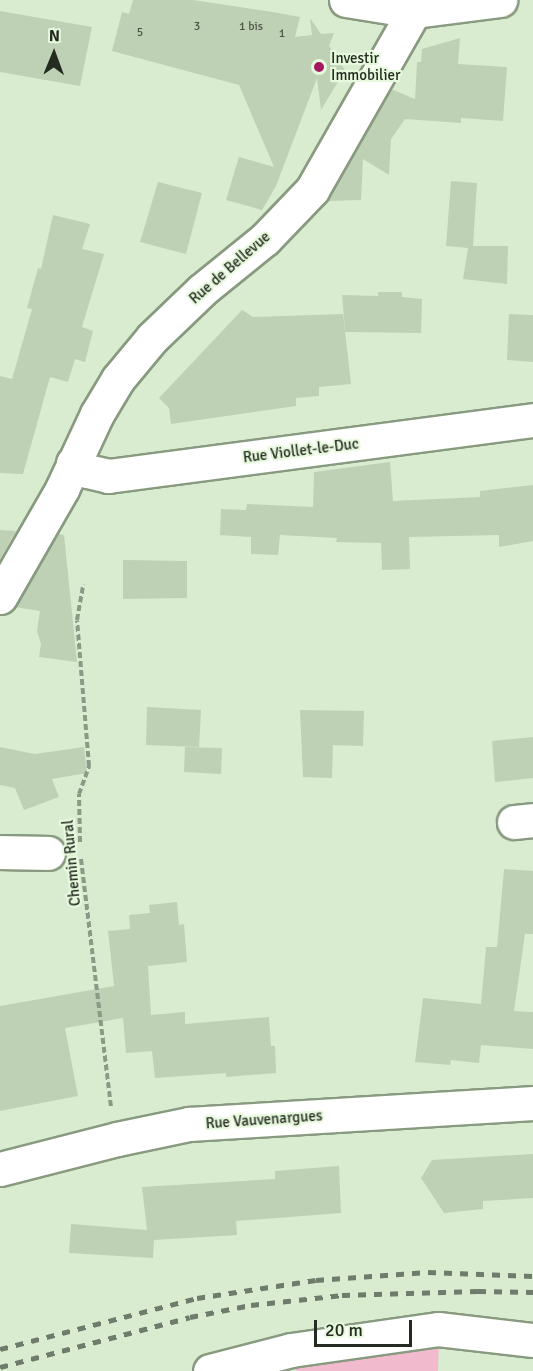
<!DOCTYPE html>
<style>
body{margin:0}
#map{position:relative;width:533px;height:1371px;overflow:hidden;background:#d9ecd0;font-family:Signika,sans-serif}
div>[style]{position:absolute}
.green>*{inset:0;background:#f1bacd}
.building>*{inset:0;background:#bed1b5}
.path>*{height:4px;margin-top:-2px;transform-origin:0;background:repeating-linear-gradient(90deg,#8b9985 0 6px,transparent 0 9px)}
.roads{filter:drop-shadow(2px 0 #889a7f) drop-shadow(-2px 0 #889a7f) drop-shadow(0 2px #889a7f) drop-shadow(0 -2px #889a7f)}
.street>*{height:33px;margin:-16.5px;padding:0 16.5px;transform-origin:16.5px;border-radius:16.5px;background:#fff}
.secondary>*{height:33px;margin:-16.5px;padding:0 16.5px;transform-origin:16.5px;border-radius:16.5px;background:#fff}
.rail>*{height:4.5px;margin-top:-2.25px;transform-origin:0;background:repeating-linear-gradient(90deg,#707c6b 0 8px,transparent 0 16px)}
.dots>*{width:16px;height:16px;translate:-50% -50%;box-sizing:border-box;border:3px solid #e7f9dd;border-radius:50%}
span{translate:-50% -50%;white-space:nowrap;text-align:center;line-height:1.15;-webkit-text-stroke:4.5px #e7f9dd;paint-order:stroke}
.number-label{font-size:12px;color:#4a5446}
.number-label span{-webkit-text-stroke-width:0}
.poi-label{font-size:15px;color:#242b21}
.left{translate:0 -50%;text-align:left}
.street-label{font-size:15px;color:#242b21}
.north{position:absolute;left:24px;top:24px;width:60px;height:60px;-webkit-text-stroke:4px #e7f9dd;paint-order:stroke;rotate:1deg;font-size:16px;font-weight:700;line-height:24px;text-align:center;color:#242b21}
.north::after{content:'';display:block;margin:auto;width:21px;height:27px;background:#242b21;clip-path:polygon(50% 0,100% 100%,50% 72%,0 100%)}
.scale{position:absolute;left:314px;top:1320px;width:98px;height:27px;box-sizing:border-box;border:3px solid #242b21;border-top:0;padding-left:8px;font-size:18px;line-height:21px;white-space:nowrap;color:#242b21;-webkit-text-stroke:4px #e7f9dd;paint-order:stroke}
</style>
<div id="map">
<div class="green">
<i style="clip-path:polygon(439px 1342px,438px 1371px,296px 1371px,296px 1360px)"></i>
</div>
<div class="building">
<i style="clip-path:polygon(133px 0,193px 0,273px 12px,300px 17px,295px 37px,312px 35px,310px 18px,321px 34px,334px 33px,329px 46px,345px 70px,321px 110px,317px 78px,276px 186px,262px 210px,226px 200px,239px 157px,274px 167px,239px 85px,112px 51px,122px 12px,129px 14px)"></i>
<i style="clip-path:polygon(0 11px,92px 27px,80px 86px,0 72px)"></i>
<i style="clip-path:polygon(460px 38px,458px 64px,507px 67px,503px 121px,461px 118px,461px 123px,405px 119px,391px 139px,389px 175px,363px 159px,361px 200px,327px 201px,391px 89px,415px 99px,417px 62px,421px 62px,422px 49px)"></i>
<i style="clip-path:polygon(451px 181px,477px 183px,473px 246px,508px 246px,507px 284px,463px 279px,468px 248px,446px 246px)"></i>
<i style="clip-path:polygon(158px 182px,202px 193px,186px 254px,140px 242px)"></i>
<i style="clip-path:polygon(53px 215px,90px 224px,82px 249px,104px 254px,82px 327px,93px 331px,85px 362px,75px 359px,68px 382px,50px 377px,23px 474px,0 473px,0 376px,12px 379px,32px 309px,27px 308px,38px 268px,41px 269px)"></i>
<i style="clip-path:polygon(378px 292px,402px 292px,402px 297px,422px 299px,421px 333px,345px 332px,342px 295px,378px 296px)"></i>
<i style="clip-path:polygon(242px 310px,253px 317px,343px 314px,351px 384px,319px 387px,319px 396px,296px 398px,296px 406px,171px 424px,169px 408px,159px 398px)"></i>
<i style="clip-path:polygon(509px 314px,533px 315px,533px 362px,507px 360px)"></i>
<i style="clip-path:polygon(390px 462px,393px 501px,480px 497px,480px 491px,533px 485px,533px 541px,499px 547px,499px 535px,409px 537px,410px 569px,382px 570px,381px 543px,336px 542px,337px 538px,280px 535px,278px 555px,251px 554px,251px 537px,220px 535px,221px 509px,246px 510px,247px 504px,313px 507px,314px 472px)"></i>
<i style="clip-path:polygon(0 530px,16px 531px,0 559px)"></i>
<i style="clip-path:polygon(58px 534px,64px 535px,77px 662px,39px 657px,41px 644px,37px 631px,40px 611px,15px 607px)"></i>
<i style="clip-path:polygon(123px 560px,187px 561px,187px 598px,123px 599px)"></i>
<i style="clip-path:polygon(147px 707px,201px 710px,199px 747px,146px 745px)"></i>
<i style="clip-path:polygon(300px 710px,364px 711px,363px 746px,333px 745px,332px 778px,303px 777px)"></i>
<i style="clip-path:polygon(533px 737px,533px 778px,495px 782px,492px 741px)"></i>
<i style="clip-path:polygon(0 747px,35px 754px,84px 747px,87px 773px,52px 779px,59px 797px,24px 810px,15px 788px,0 785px)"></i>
<i style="clip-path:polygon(185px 747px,222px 748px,221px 774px,184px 772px)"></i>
<i style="clip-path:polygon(504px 869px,533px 871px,533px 934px,525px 934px,514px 1011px,533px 1012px,533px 1049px,481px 1045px,479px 1063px,451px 1060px,450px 1065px,415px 1062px,423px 998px,481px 1004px,486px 947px,497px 947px)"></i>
<i style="clip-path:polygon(177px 902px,179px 925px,184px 924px,187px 962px,148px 966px,151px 1015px,185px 1012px,185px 1024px,269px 1017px,271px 1046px,275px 1046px,276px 1073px,226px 1077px,226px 1073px,155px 1078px,152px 1051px,126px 1053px,123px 1018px,65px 1028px,78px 1096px,0 1111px,0 1006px,114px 986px,108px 931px,130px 929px,129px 915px,150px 913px,149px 905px)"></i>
<i style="clip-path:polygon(533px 1154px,533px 1198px,483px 1201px,483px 1209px,444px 1213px,421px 1178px,432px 1160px)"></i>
<i style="clip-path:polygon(339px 1166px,341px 1213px,236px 1221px,237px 1235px,154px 1240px,153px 1258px,69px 1253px,71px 1224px,147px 1230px,142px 1187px,275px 1179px,275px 1171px)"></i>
</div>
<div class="path">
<i style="left:80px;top:842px;width:48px;rotate:-91.2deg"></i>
<i style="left:79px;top:794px;width:30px;rotate:-70deg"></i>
<i style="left:89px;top:766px;width:146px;rotate:-94.7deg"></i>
<i style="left:77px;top:620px;width:36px;rotate:-80deg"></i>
<i style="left:81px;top:859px;width:250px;rotate:83.1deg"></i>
</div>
<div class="roads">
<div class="street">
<i style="left:73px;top:463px;width:16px;rotate:30deg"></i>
<i style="left:87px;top:471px;width:22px;rotate:13deg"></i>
<i style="left:108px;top:476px;width:429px;rotate:-7.5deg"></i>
<i style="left:0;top:597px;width:125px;rotate:-60.1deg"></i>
<i style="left:62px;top:489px;width:83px;rotate:-65deg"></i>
<i style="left:97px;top:414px;width:41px;rotate:-59deg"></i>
<i style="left:118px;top:379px;width:53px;rotate:-50.3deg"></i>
<i style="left:152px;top:338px;width:69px;rotate:-43.8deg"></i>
<i style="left:202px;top:290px;width:81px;rotate:-39deg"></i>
<i style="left:265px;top:239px;width:68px;rotate:-46.2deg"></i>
<i style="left:312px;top:190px;width:206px;rotate:-60.3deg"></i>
<i style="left:414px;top:11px;width:11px;rotate:-80deg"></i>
<i style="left:514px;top:822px;width:19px;rotate:-6deg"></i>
<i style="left:0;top:852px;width:48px;rotate:1.2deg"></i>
<i style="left:0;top:1169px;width:121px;rotate:-14.4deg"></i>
<i style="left:117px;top:1139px;width:74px;rotate:-11.8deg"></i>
<i style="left:189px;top:1124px;width:345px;rotate:-3.5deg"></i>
<i style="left:210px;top:1371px;width:84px;rotate:-14.5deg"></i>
<i style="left:291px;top:1350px;width:148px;rotate:-8.1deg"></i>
<i style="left:438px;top:1329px;width:96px;rotate:6.6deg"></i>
</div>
<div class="secondary">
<i style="left:346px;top:0;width:69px;rotate:9.2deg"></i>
<i style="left:414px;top:11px;width:87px;rotate:-7.3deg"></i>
</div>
</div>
<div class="rail">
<i style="left:0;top:1349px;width:203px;rotate:-14.5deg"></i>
<i style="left:197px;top:1298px;width:120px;rotate:-8.6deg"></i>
<i style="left:316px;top:1280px;width:112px;rotate:-4.1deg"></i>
<i style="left:428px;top:1272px;width:105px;rotate:2.2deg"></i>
<i style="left:0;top:1367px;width:196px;rotate:-14.7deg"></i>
<i style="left:190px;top:1317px;width:62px;rotate:-11.1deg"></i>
<i style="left:251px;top:1305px;width:92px;rotate:-6.3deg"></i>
<i style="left:342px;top:1295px;width:136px;rotate:-1.7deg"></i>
<i style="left:478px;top:1291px;width:55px;rotate:1deg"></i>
</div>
<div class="dots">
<i style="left:319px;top:67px;background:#a31860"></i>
</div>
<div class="number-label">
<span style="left:197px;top:27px">3</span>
<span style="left:251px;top:27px">1 bis</span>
<span style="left:140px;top:33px">5</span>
<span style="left:282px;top:34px">1</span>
</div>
<div class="poi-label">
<span class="left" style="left:331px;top:67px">Investir<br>Immobilier</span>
</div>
<div class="street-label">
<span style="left:230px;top:268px;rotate:-41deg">Rue de Bellevue</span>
<span style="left:301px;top:451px;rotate:-7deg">Rue Viollet-le-Duc</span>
<span style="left:72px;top:863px;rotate:-95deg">Chemin Rural</span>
<span style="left:264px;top:1120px;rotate:-4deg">Rue Vauvenargues</span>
</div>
<div class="north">N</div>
<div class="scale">20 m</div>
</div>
